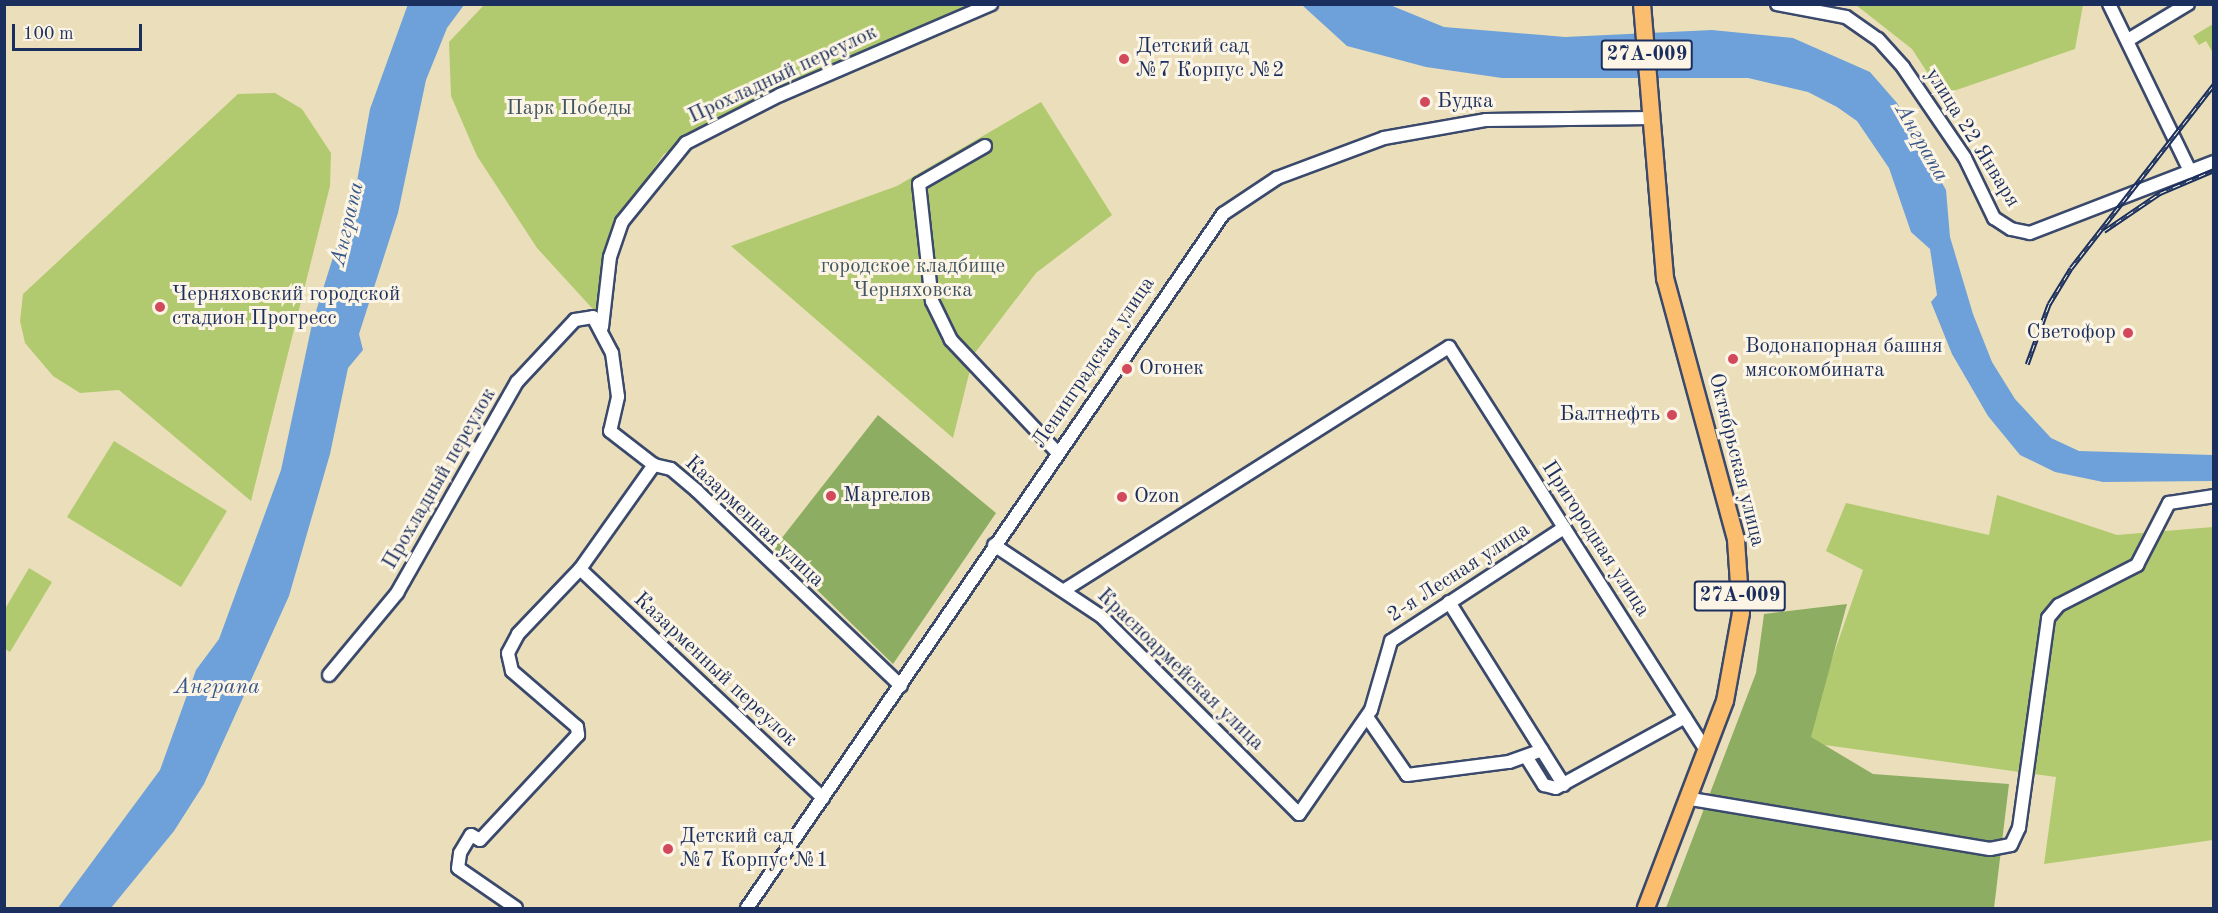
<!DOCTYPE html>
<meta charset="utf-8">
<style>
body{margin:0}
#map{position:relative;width:2218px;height:913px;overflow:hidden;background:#eadfba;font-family:"Old Standard TT",serif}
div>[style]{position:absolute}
.green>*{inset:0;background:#b2ca6f}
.forest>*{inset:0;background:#8dae62}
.water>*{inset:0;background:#6ea1d9}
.roads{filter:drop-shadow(2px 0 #3a496c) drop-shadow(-2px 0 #3a496c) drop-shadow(0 2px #3a496c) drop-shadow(0 -2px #3a496c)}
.minor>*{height:12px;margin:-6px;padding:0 6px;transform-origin:6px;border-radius:6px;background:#fff}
.major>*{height:16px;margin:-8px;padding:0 8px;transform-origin:8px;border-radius:8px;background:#fbbd6e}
.rail>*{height:4.5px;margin-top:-2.25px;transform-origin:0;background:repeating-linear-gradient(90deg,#fcf5e5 0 7px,#1b2f5e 0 14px);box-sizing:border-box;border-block:2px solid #1b2f5e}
.dots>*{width:16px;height:16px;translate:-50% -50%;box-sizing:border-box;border:3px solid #fcf5e5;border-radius:50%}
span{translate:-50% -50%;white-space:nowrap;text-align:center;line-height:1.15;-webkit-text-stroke:6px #fcf5e5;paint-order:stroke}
.shield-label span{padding:2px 4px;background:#fcf5e5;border:2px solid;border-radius:4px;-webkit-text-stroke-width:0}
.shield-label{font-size:20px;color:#1b2f5e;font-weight:700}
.poi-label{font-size:21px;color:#1b2f5e}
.left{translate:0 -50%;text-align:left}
.right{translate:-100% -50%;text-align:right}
.street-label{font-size:21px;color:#1b2f5e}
.park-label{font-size:21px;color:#415662}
.water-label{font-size:22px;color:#385789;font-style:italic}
.frame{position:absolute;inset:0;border:6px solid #1b2f5e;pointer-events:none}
.scale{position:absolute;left:12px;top:24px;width:130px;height:27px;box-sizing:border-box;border:3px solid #1b2f5e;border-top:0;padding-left:8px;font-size:18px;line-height:21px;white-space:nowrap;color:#1b2f5e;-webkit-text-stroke:4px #fcf5e5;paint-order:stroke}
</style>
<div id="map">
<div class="green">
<i style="clip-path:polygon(484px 5px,976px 5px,781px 88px,664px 154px,622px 213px,601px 318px,537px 248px,477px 156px,451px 96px,449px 42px)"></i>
<i style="clip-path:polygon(1856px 5px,2083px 5px,2075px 49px,1942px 95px,1912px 49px)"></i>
<i style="clip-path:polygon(2213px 24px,2214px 53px,2213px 53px,2206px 41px,2199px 45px,2193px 36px)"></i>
<i style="clip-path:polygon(275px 93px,302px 109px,331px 153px,330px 186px,251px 501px,119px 390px,80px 393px,53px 376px,25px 343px,20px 321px,23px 294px,238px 94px)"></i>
<i style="clip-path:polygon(1041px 102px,1112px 215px,1036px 273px,974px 354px,953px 438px,731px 246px,897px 186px)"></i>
<i style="clip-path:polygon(114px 441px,227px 511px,181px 587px,67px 517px)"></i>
<i style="clip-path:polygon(1997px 495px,2117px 535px,2213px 527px,2213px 840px,2044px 864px,2056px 777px,1803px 742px,1863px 570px,1826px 551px,1846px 503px,1989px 535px)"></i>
<i style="clip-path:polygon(29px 568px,52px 582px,10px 652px,5px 649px,5px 609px)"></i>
</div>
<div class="forest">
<i style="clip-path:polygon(878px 415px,996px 513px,893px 664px,774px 548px)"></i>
<i style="clip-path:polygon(1847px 604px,1811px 737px,1873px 774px,2009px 784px,1994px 908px,1666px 908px,1756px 673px,1764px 614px)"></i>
</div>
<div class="water">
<i style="clip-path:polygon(408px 4px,464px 5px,447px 28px,426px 80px,398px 213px,359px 334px,363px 350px,348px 368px,330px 454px,289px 596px,204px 784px,174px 831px,111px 908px,58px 908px,160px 770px,196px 670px,219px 639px,281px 470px,312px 324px,357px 181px,370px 109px)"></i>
<i style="clip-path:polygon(1302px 5px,1390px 5px,1444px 27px,1565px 37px,1712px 30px,1793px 38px,1870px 72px,1897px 103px,1946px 190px,1950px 237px,1973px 314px,1992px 362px,2015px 399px,2051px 438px,2079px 451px,2213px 455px,2213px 481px,2103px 482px,2055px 472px,2020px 455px,1988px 416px,1952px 354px,1931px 302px,1937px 295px,1930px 249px,1911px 232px,1889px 168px,1857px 121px,1837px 107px,1808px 92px,1748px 78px,1502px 78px,1426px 67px,1347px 46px)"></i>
</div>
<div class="roads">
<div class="minor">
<i style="left:1777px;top:4px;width:70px;rotate:10.7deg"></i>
<i style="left:1846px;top:17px;width:39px;rotate:35deg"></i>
<i style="left:1878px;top:39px;width:38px;rotate:48deg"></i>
<i style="left:1903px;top:67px;width:110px;rotate:55.7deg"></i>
<i style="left:1965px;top:158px;width:67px;rotate:64.2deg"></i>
<i style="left:1994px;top:218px;width:20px;rotate:33deg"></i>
<i style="left:2011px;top:229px;width:19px;rotate:12deg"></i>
<i style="left:2030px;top:233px;width:197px;rotate:-21.1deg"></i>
<i style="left:2109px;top:4px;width:186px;rotate:64.1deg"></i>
<i style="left:2128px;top:40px;width:70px;rotate:-31deg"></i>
<i style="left:985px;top:146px;width:76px;rotate:150.1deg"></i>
<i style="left:919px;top:184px;width:118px;rotate:83.7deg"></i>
<i style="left:932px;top:301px;width:43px;rotate:64deg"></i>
<i style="left:951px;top:340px;width:154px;rotate:46.6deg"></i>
<i style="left:602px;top:327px;width:70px;rotate:-83.5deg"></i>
<i style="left:610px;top:257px;width:37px;rotate:-71deg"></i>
<i style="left:622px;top:222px;width:102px;rotate:-51deg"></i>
<i style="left:686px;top:143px;width:106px;rotate:-27.1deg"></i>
<i style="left:780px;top:95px;width:230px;rotate:-23.3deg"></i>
<i style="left:654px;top:465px;width:17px;rotate:13deg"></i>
<i style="left:671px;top:469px;width:34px;rotate:40deg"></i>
<i style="left:697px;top:491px;width:282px;rotate:43.7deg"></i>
<i style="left:994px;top:545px;width:128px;rotate:33.6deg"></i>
<i style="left:1101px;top:616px;width:280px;rotate:45deg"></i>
<i style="left:1299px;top:814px;width:126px;rotate:-55.3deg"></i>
<i style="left:1371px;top:710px;width:72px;rotate:-73.8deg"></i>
<i style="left:1391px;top:641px;width:207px;rotate:-33.2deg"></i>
<i style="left:580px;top:569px;width:334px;rotate:43.3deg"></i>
<i style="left:1066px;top:589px;width:453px;rotate:-32.3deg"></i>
<i style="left:1449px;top:347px;width:480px;rotate:57.5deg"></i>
<i style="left:1449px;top:602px;width:216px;rotate:57.9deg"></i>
<i style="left:329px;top:675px;width:107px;rotate:-50.3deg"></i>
<i style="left:397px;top:593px;width:243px;rotate:-60.4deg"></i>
<i style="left:517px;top:382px;width:85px;rotate:-46.9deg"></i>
<i style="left:575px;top:320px;width:18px;rotate:-9deg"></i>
<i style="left:593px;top:317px;width:41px;rotate:62.2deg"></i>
<i style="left:612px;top:353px;width:44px;rotate:82.2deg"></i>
<i style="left:618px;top:397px;width:35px;rotate:103deg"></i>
<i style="left:610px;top:431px;width:56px;rotate:37.7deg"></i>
<i style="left:1367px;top:717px;width:70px;rotate:55.4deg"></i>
<i style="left:1407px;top:775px;width:103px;rotate:-7.3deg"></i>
<i style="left:1509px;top:762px;width:35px;rotate:-20deg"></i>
<i style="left:1527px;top:758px;width:32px;rotate:58deg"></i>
<i style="left:1544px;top:785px;width:12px;rotate:14deg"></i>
<i style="left:1556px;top:788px;width:147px;rotate:-28.8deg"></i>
<i style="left:1691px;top:799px;width:303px;rotate:9.5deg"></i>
<i style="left:1990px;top:849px;width:21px;rotate:-11deg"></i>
<i style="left:2011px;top:845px;width:19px;rotate:-65deg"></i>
<i style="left:2019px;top:828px;width:212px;rotate:-82.1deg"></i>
<i style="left:2048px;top:618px;width:17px;rotate:-50deg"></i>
<i style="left:2059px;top:605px;width:88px;rotate:-27.1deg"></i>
<i style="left:2137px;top:565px;width:70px;rotate:-62.7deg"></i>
<i style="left:2169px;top:503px;width:46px;rotate:-8.8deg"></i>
<i style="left:516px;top:908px;width:70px;rotate:-145.4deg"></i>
<i style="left:458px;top:868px;width:15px;rotate:-82deg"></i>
<i style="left:460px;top:853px;width:21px;rotate:-59deg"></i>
<i style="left:471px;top:835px;width:10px;rotate:29deg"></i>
<i style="left:480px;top:840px;width:144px;rotate:-47deg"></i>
<i style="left:578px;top:735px;width:8px;rotate:-97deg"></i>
<i style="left:577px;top:727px;width:86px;rotate:-139.3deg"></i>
<i style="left:512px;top:671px;width:18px;rotate:-103deg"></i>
<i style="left:508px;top:653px;width:21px;rotate:-62deg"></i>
<i style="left:518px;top:634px;width:90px;rotate:-46.4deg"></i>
<i style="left:580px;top:569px;width:128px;rotate:-54.6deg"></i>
<i style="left:747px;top:908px;width:842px;rotate:-55.55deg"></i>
<i style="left:1223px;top:214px;width:65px;rotate:-33.7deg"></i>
<i style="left:1277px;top:178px;width:114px;rotate:-20.5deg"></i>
<i style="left:1384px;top:138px;width:104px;rotate:-10deg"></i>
<i style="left:1486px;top:120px;width:167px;rotate:-0.7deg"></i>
</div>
<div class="major">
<i style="left:1642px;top:4px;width:275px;rotate:85.2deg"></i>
<i style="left:1665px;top:278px;width:271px;rotate:74.8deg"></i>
<i style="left:1736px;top:540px;width:73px;rotate:86.1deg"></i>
<i style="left:1741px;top:613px;width:89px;rotate:100.3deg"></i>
<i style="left:1725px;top:701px;width:222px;rotate:110.9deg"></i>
</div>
</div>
<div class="rail">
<i style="left:2104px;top:231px;width:68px;rotate:-34.2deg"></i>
<i style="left:2160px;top:193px;width:59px;rotate:-23.1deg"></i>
<i style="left:2027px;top:364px;width:64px;rotate:-69.9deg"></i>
<i style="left:2049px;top:304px;width:42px;rotate:-58.6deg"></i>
<i style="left:2071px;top:268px;width:233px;rotate:-52.1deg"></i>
</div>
<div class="dots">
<i style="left:1124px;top:59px;background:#d1495b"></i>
<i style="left:1425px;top:102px;background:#d1495b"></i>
<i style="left:160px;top:307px;background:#d1495b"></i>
<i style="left:2128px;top:333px;background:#d1495b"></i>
<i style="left:1733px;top:359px;background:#d1495b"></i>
<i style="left:1127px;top:369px;background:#d1495b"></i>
<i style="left:1672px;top:415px;background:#d1495b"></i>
<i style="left:831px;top:496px;background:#d1495b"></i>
<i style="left:1122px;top:497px;background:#d1495b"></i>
<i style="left:668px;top:849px;background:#d1495b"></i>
</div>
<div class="shield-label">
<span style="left:1647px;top:55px">27А-009</span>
<span style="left:1740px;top:596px">27А-009</span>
</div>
<div class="poi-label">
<span class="left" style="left:1136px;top:59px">Детский сад<br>№7 Корпус №2</span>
<span class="left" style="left:1437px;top:102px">Будка</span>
<span class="left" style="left:172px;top:307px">Черняховский городской<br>стадион Прогресс</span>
<span class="right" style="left:2116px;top:333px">Светофор</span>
<span class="left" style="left:1745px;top:359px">Водонапорная башня<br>мясокомбината</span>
<span class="left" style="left:1139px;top:369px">Огонек</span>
<span class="right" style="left:1660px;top:415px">Балтнефть</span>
<span class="left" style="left:843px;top:496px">Маргелов</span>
<span class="left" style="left:1134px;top:497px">Ozon</span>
<span class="left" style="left:680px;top:849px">Детский сад<br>№7 Корпус №1</span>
</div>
<div class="street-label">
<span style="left:783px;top:75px;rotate:-25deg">Прохладный переулок</span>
<span style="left:1972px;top:138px;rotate:58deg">улица 22 Января</span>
<span style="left:1094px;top:363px;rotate:-56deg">Ленинградская улица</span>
<span style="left:1736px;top:460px;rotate:76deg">Октябрьская улица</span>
<span style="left:440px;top:479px;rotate:-60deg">Прохладный переулок</span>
<span style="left:754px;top:522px;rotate:43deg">Казарменная улица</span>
<span style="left:1595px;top:539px;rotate:57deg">Пригородная улица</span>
<span style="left:1459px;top:573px;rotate:-33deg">2-я Лесная улица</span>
<span style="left:715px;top:670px;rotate:43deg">Казарменный переулок</span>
<span style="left:1180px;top:670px;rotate:44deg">Красноармейская улица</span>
</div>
<div class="park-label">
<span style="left:569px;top:109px">Парк Победы</span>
<span style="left:913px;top:279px">городское кладбище<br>Черняховска</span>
</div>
<div class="water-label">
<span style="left:1921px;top:143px;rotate:60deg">Анграпа</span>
<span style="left:348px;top:224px;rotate:-77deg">Анграпа</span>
<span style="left:217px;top:688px">Анграпа</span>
</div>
<div class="frame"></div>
<div class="scale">100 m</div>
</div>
